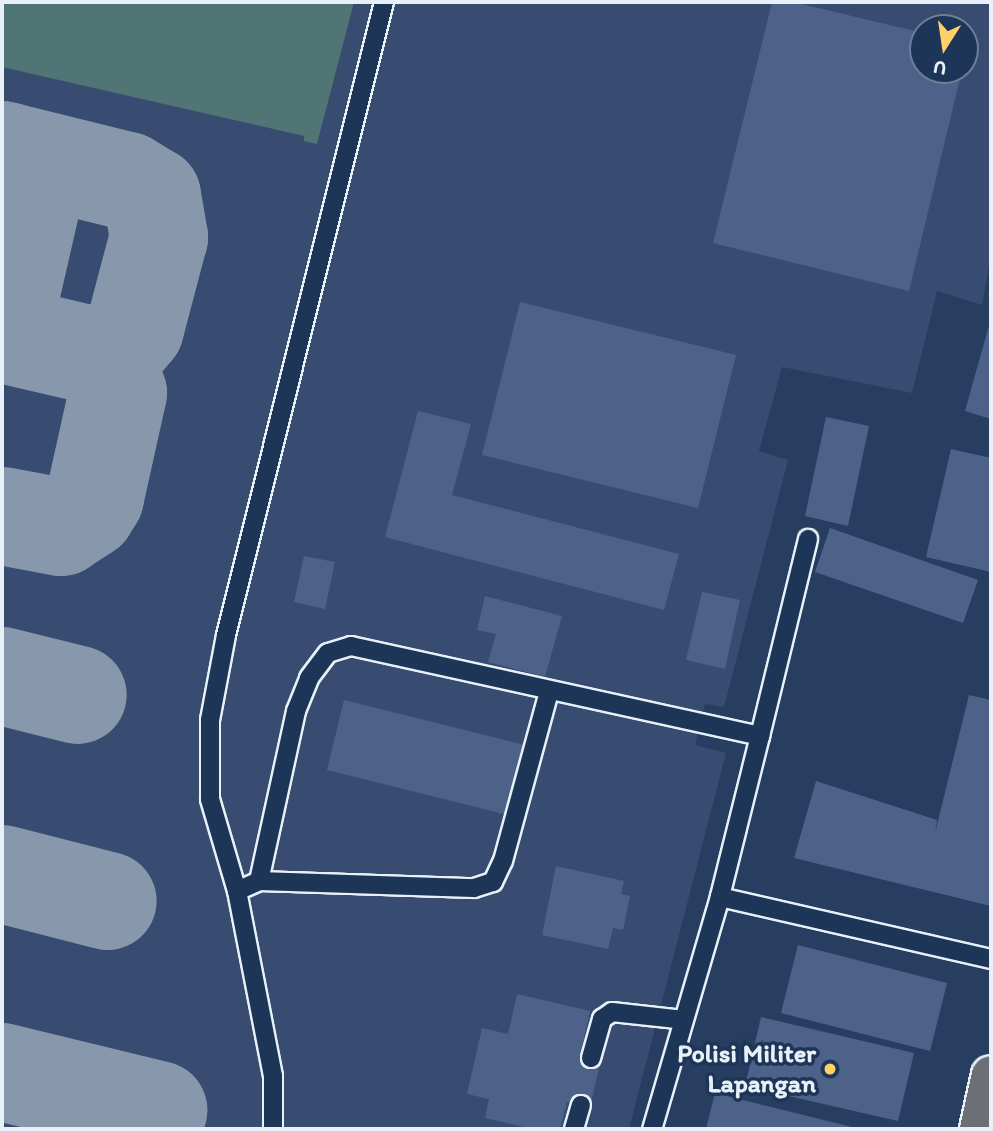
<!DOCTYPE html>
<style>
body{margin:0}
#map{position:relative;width:993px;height:1131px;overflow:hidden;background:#273e61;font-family:Itim,sans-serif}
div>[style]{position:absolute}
.built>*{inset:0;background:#374c70}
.green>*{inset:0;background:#517474}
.taxiway>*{height:98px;margin:-49px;padding:0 49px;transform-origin:49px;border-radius:49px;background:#8898ac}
.building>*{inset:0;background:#4e6289}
.roads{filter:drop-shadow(2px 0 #e8f1f8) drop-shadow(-2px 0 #e8f1f8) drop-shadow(0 2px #e8f1f8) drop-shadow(0 -2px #e8f1f8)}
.lane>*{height:18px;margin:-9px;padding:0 9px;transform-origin:9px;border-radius:9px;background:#1d3557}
.highway>*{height:38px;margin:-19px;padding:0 19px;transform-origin:19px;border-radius:19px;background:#6c6f75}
.dots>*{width:19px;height:19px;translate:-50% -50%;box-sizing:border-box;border:4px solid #1d3557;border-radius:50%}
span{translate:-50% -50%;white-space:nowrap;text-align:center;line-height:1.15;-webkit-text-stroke:7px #1d3557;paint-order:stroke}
.poi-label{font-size:26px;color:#e8f1f8;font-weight:700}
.right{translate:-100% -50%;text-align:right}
.frame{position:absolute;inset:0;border:4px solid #e8f1f8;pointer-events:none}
.north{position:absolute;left:909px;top:14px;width:70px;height:70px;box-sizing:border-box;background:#1d3557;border:2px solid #6e8097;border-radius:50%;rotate:192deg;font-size:19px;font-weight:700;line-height:28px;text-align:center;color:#e8f1f8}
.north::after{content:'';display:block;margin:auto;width:24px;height:32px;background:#ffd166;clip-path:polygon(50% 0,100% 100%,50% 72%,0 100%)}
</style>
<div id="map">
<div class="built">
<i style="clip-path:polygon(evenodd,2px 2px,991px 2px,991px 255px,982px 305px,937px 291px,912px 393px,782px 367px,759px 451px,788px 460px,724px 707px,705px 704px,700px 724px,695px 745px,726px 753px,629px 1129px,2px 1129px,2px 2px,923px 28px,965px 28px,965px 70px,923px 70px,923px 28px)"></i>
</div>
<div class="green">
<i style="clip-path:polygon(2px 2px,354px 2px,317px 144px,304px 141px,304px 136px,2px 67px)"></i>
</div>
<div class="taxiway">
<i style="left:2px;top:150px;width:129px;rotate:13.9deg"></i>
<i style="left:127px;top:181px;width:29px;rotate:31deg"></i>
<i style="left:152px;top:196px;width:42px;rotate:80.3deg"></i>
<i style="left:159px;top:237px;width:94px;rotate:104.8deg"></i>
<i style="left:135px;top:328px;width:25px;rotate:130deg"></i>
<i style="left:119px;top:347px;width:28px;rotate:163deg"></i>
<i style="left:2px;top:310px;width:15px;rotate:-58deg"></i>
<i style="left:10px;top:297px;width:112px;rotate:-77.1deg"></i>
<i style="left:35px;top:188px;width:31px;rotate:-115deg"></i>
<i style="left:22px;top:160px;width:17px;rotate:-149deg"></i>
<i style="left:2px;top:334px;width:92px;rotate:13.1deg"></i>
<i style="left:92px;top:355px;width:19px;rotate:39deg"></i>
<i style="left:107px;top:367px;width:28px;rotate:67deg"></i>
<i style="left:118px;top:393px;width:107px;rotate:102.5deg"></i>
<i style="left:95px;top:497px;width:15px;rotate:122deg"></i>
<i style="left:87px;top:510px;width:31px;rotate:147deg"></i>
<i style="left:61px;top:527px;width:60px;rotate:-169.4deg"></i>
<i style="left:2px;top:676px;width:78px;rotate:14deg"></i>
<i style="left:2px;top:874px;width:109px;rotate:14.3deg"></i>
<i style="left:2px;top:1072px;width:161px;rotate:13.7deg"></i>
</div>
<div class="building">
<i style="clip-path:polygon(772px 2px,793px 2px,923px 33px,923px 70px,962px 70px,909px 291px,713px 243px)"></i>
<i style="clip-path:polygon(520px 302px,736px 355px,698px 508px,482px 455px)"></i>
<i style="clip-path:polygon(990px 322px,991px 322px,991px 419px,965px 411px)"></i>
<i style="clip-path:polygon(418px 411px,471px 424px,452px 495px,679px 554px,664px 610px,385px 537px)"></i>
<i style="clip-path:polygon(826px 417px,869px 426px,848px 526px,805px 516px)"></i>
<i style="clip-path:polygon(951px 449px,991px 458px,991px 572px,926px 557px)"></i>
<i style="clip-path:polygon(830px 528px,978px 580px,963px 623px,815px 572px)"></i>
<i style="clip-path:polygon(304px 556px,335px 562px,325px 609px,294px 602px)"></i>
<i style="clip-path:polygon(702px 592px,740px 600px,725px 669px,686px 660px)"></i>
<i style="clip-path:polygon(485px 596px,562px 616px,545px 677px,488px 662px,496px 634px,477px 630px)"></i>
<i style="clip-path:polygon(969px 695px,991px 700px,991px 906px,794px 858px,816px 781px,937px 820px,935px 833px)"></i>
<i style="clip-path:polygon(344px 700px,525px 745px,508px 815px,327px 770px)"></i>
<i style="clip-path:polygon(556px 866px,624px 881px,621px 894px,630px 896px,623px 930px,613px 928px,608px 949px,542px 935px)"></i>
<i style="clip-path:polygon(798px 945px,947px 983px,930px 1051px,781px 1013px)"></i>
<i style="clip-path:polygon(517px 994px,590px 1011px,580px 1056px,601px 1060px,590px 1107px,567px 1102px,560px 1129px,533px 1129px,485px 1118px,489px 1099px,467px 1094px,482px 1028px,508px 1034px)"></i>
<i style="clip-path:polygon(761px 1017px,914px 1053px,898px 1121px,745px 1086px)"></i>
<i style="clip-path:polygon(715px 1093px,856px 1128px,856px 1129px,706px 1129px)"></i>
</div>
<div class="roads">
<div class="lane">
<i style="left:760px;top:736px;width:203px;rotate:-76.3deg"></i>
<i style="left:259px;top:881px;width:215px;rotate:1.9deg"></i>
<i style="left:474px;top:888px;width:20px;rotate:-18deg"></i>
<i style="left:493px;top:882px;width:23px;rotate:-65deg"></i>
<i style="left:503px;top:861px;width:175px;rotate:-74.8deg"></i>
<i style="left:237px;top:891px;width:96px;rotate:-106.4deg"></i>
<i style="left:210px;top:799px;width:79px;rotate:-90deg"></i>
<i style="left:210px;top:720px;width:86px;rotate:-79.3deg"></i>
<i style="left:226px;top:635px;width:652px;rotate:-75.99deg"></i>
<i style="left:720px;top:897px;width:278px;rotate:12.9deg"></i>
<i style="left:591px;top:1058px;width:41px;rotate:-74.2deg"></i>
<i style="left:602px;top:1019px;width:12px;rotate:-35deg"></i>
<i style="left:612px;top:1012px;width:72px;rotate:6.3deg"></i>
<i style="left:273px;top:1129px;width:53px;rotate:-90deg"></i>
<i style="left:273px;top:1076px;width:188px;rotate:-101deg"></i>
<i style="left:237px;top:891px;width:24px;rotate:-24deg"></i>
<i style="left:259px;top:881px;width:174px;rotate:-77.7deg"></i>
<i style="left:296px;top:711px;width:35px;rotate:-68deg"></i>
<i style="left:309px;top:678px;width:31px;rotate:-53deg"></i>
<i style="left:328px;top:653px;width:24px;rotate:-17deg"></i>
<i style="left:351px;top:646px;width:419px;rotate:12.4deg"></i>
<i style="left:760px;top:736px;width:166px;rotate:104deg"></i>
<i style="left:720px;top:897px;width:242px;rotate:106.3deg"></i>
<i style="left:574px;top:1129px;width:25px;rotate:-74deg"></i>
</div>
<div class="highway">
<i style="left:979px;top:1129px;width:55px;rotate:-77.5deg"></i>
</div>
</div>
<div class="dots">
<i style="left:830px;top:1069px;background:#ffd166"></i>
</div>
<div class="poi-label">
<span class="right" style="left:816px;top:1069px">Polisi Militer<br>Lapangan</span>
</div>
<div class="frame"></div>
<div class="north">U</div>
</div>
